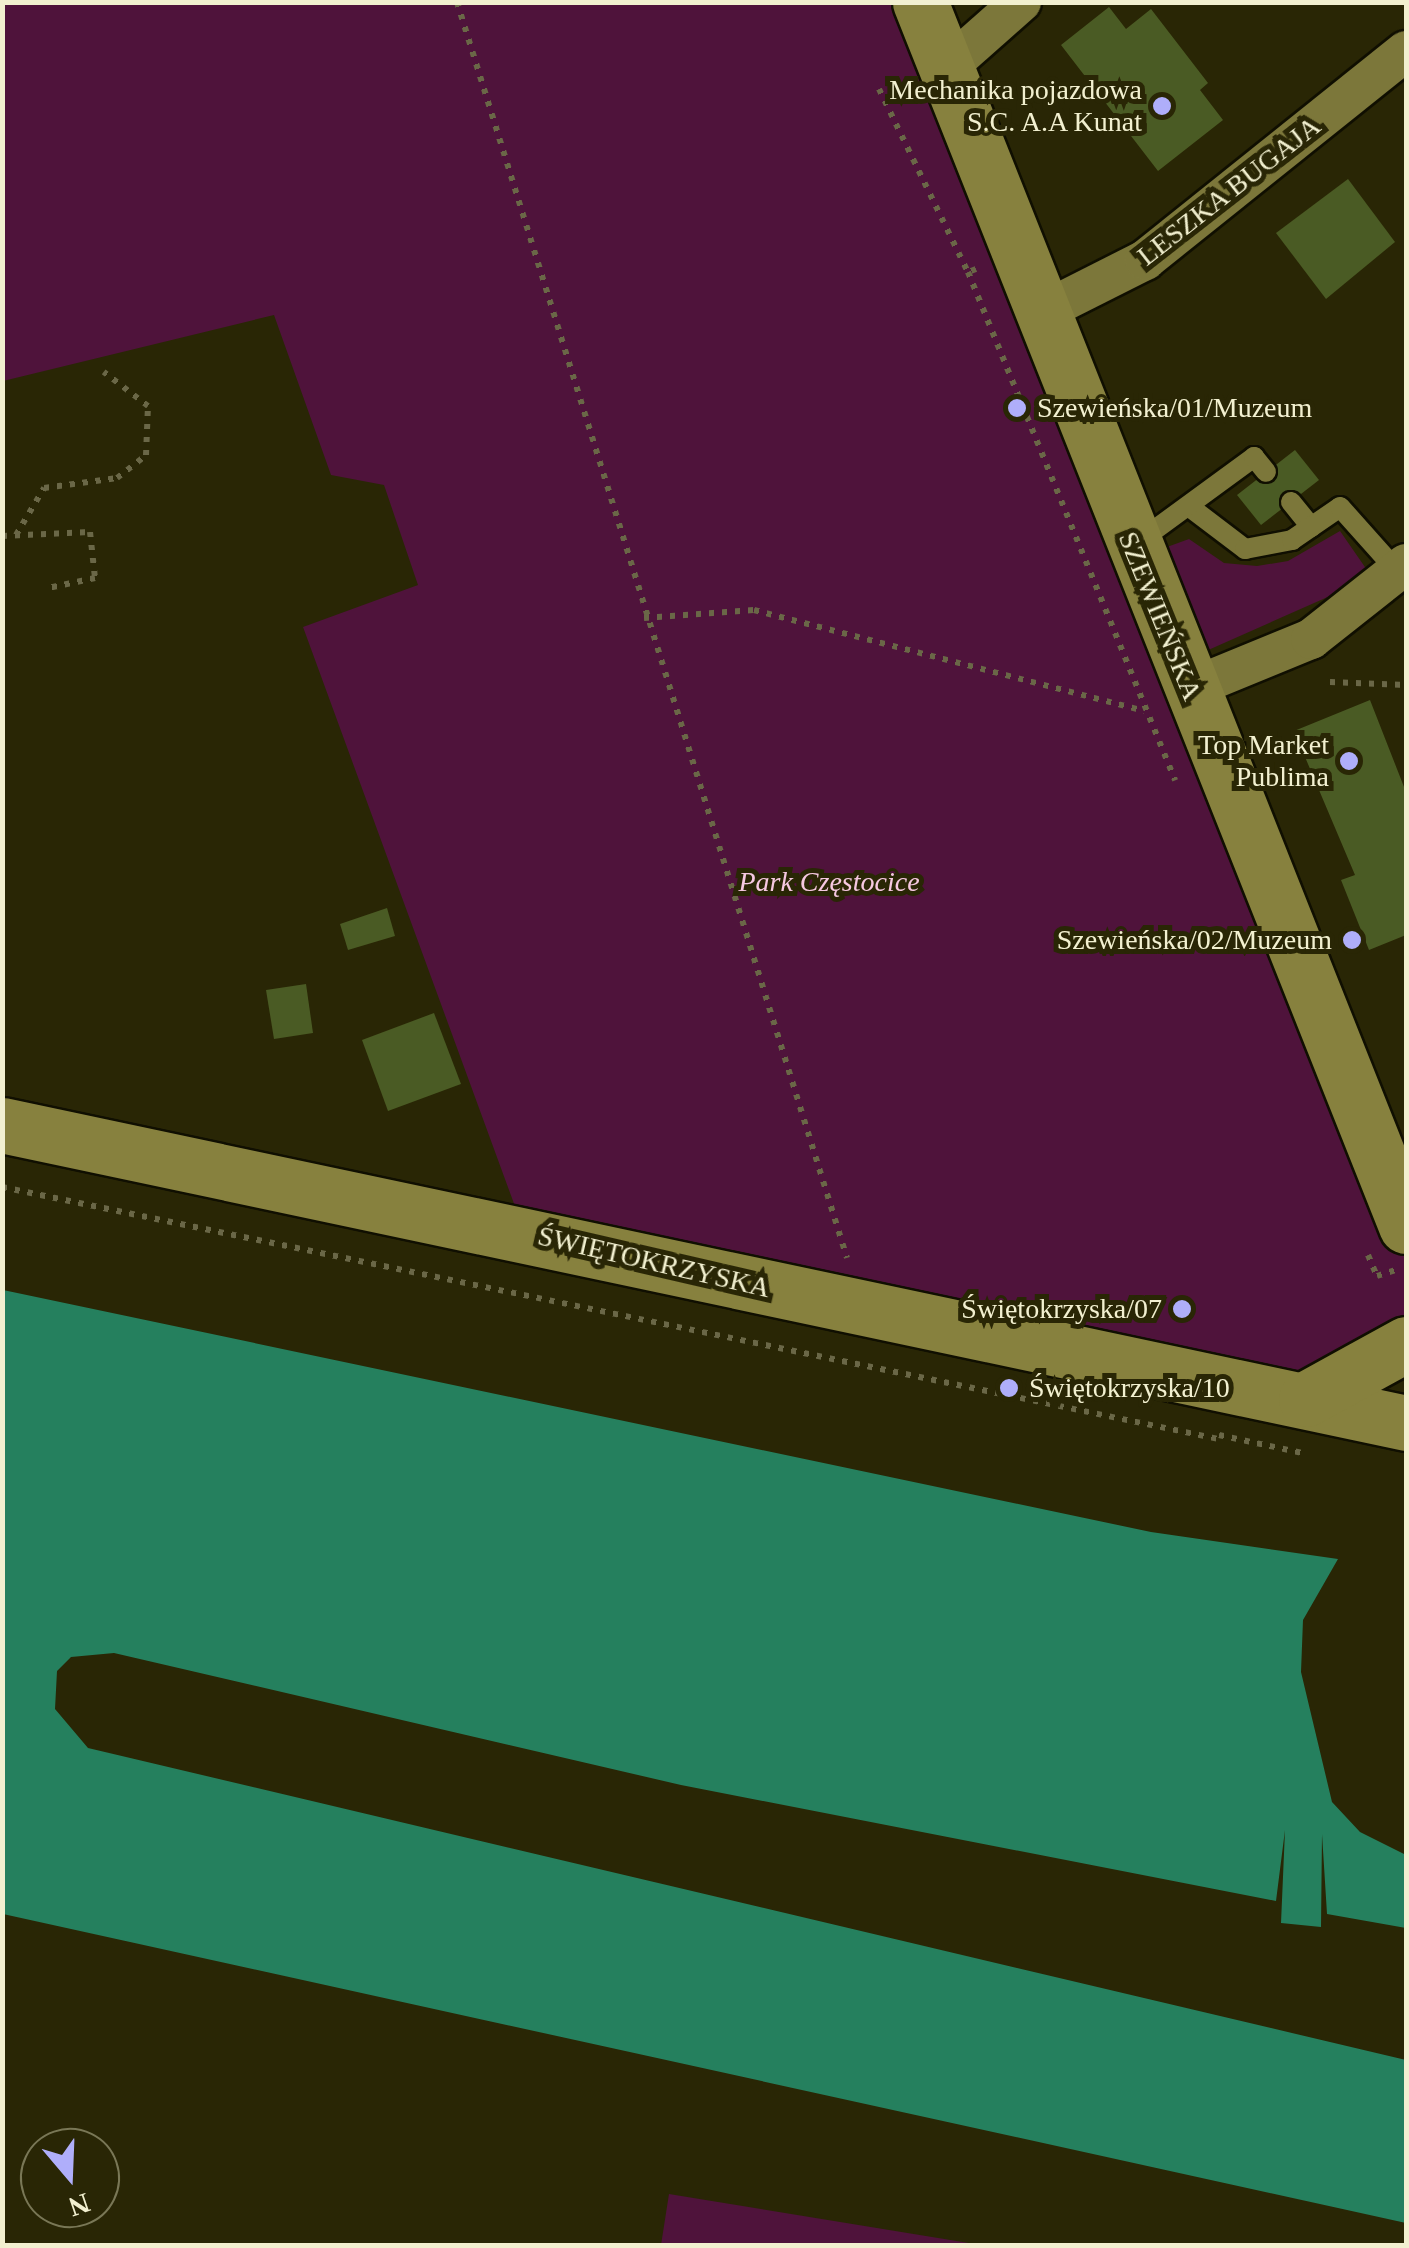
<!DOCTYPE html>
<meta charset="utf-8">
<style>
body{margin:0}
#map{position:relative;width:1409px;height:2248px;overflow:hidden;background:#292605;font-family:"Times New Roman",serif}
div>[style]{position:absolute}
.green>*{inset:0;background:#4f133b}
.water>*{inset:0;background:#25805e}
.building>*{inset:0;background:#4a5b24}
.path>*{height:6px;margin-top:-3px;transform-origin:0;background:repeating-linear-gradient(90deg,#6a6747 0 5px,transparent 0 13px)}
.roads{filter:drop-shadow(2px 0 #100f01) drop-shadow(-2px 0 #100f01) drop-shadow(0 2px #100f01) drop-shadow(0 -2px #100f01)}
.lane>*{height:20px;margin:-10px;padding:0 10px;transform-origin:10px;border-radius:10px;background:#7c773a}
.street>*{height:40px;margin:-20px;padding:0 20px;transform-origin:20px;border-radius:20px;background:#7c773a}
.secondary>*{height:55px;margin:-27.5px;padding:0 27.5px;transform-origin:27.5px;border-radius:27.5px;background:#87813e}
.dots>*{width:28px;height:28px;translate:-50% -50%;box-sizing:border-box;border:5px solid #292605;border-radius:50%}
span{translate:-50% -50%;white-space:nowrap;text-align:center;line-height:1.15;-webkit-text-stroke:10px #292605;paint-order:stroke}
.poi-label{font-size:28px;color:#f2f0d0}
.right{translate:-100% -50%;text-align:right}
.left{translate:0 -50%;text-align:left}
.street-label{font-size:28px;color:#f2f0d0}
.park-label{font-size:28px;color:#f6c8e1;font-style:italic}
.frame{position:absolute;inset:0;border:5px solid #f2f0d0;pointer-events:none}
.north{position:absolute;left:20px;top:2128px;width:100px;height:100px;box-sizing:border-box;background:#292605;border:2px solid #797756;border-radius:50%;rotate:161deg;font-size:28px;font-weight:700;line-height:40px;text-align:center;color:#f2f0d0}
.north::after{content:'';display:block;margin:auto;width:35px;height:45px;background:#afaefa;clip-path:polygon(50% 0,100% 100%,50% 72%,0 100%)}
</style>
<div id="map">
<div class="green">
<i style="clip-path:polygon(2px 3px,920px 3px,1406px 1226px,1406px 1344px,1306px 1399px,524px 1231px,303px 627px,418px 585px,384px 485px,331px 475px,274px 315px,3px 381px)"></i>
<i style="clip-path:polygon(1340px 531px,1367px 570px,1339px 592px,1206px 651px,1167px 547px,1189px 539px,1224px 563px,1257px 566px,1288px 561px)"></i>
<i style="clip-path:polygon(669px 2194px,981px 2245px,661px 2245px)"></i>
</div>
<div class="water">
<i style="clip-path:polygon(3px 1290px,1151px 1532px,1338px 1559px,1303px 1620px,1301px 1672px,1332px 1802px,1360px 1832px,1406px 1855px,1406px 1928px,1327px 1914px,1322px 1834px,1321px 1927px,1281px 1923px,1285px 1830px,1276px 1901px,681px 1785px,114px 1653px,71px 1657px,57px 1671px,55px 1709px,88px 1748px,1406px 2060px,1406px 2223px,3px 1914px)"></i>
</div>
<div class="building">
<i style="clip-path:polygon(1109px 7px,1126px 29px,1151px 9px,1208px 83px,1200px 90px,1223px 120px,1158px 171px,1061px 45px)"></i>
<i style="clip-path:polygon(1348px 179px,1395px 242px,1326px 299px,1276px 233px)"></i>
<i style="clip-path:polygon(1295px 450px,1319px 480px,1261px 525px,1237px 495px)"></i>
<i style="clip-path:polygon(1370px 700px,1406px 792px,1406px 935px,1369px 950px,1341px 880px,1355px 875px,1294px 731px)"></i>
<i style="clip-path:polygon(387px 908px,395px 936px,348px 950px,340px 924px)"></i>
<i style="clip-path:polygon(306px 984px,313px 1033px,274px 1039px,266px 990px)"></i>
<i style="clip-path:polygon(434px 1013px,461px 1084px,388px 1111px,362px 1040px)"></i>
</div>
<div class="path">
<i style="left:457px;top:2px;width:1315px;rotate:72.75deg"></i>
<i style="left:879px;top:89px;width:203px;rotate:64.1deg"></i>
<i style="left:976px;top:269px;width:9px;rotate:159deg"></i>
<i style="left:968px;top:272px;width:549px;rotate:67.83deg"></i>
<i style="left:16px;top:535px;width:55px;rotate:-59.2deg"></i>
<i style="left:44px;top:488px;width:74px;rotate:-7.8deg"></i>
<i style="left:117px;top:478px;width:37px;rotate:-38deg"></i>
<i style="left:146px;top:455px;width:49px;rotate:-87.7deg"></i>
<i style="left:148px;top:406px;width:56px;rotate:-142.3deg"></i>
<i style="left:2px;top:536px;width:88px;rotate:-2.6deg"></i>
<i style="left:90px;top:532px;width:46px;rotate:83.8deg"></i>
<i style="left:95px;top:578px;width:48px;rotate:168deg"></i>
<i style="left:644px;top:618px;width:110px;rotate:-4.2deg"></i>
<i style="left:754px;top:610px;width:403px;rotate:14.5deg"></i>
<i style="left:1330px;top:682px;width:76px;rotate:2.3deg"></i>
<i style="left:2px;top:1187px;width:1243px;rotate:11.7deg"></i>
<i style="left:1368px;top:1255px;width:23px;rotate:67deg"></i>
<i style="left:1377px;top:1276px;width:20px;rotate:-18deg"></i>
<i style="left:1083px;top:1304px;width:71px;rotate:11.3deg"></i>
<i style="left:1219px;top:1435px;width:90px;rotate:12.2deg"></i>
</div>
<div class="roads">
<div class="lane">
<i style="left:1291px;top:502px;width:32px;rotate:51deg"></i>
<i style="left:1191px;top:508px;width:68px;rotate:37.2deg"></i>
<i style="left:1245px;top:549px;width:48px;rotate:-10.8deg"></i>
<i style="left:1292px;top:540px;width:58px;rotate:-34.5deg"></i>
<i style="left:1340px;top:507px;width:87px;rotate:48.3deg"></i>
<i style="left:1138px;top:542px;width:144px;rotate:-36.2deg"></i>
<i style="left:1254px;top:457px;width:19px;rotate:51deg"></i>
</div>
<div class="street">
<i style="left:943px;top:71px;width:104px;rotate:-41.5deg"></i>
<i style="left:1040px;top:313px;width:118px;rotate:-26.8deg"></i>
<i style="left:1145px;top:260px;width:334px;rotate:-38.7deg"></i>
<i style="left:1189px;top:689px;width:132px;rotate:-22.3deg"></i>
<i style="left:1311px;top:639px;width:121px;rotate:-38.3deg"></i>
</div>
<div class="secondary">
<i style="left:920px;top:2px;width:1317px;rotate:68.34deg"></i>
<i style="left:2px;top:1125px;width:1435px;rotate:11.98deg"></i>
<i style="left:1306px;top:1399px;width:114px;rotate:-28.8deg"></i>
</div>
</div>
<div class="dots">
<i style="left:1162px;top:106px;background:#afaefa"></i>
<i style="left:1017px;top:408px;background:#afaefa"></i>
<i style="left:1349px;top:761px;background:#afaefa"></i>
<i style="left:1352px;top:940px;background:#afaefa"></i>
<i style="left:1182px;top:1309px;background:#afaefa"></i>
<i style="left:1009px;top:1388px;background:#afaefa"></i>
</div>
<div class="poi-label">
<span class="right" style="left:1142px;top:106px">Mechanika pojazdowa<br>S.C. A.A Kunat</span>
<span class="left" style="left:1037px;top:408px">Szewieńska/01/Muzeum</span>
<span class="right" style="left:1329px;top:761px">Top Market<br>Publima</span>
<span class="right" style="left:1332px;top:940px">Szewieńska/02/Muzeum</span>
<span class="right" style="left:1162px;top:1309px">Świętokrzyska/07</span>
<span class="left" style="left:1029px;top:1388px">Świętokrzyska/10</span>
</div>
<div class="street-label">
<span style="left:1229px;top:191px;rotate:-38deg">LESZKA BUGAJA</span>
<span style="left:1160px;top:616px;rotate:68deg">SZEWIEŃSKA</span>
<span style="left:654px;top:1262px;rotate:13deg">ŚWIĘTOKRZYSKA</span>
</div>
<div class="park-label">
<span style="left:829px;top:882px">Park Częstocice</span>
</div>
<div class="frame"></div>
<div class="north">N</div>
</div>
